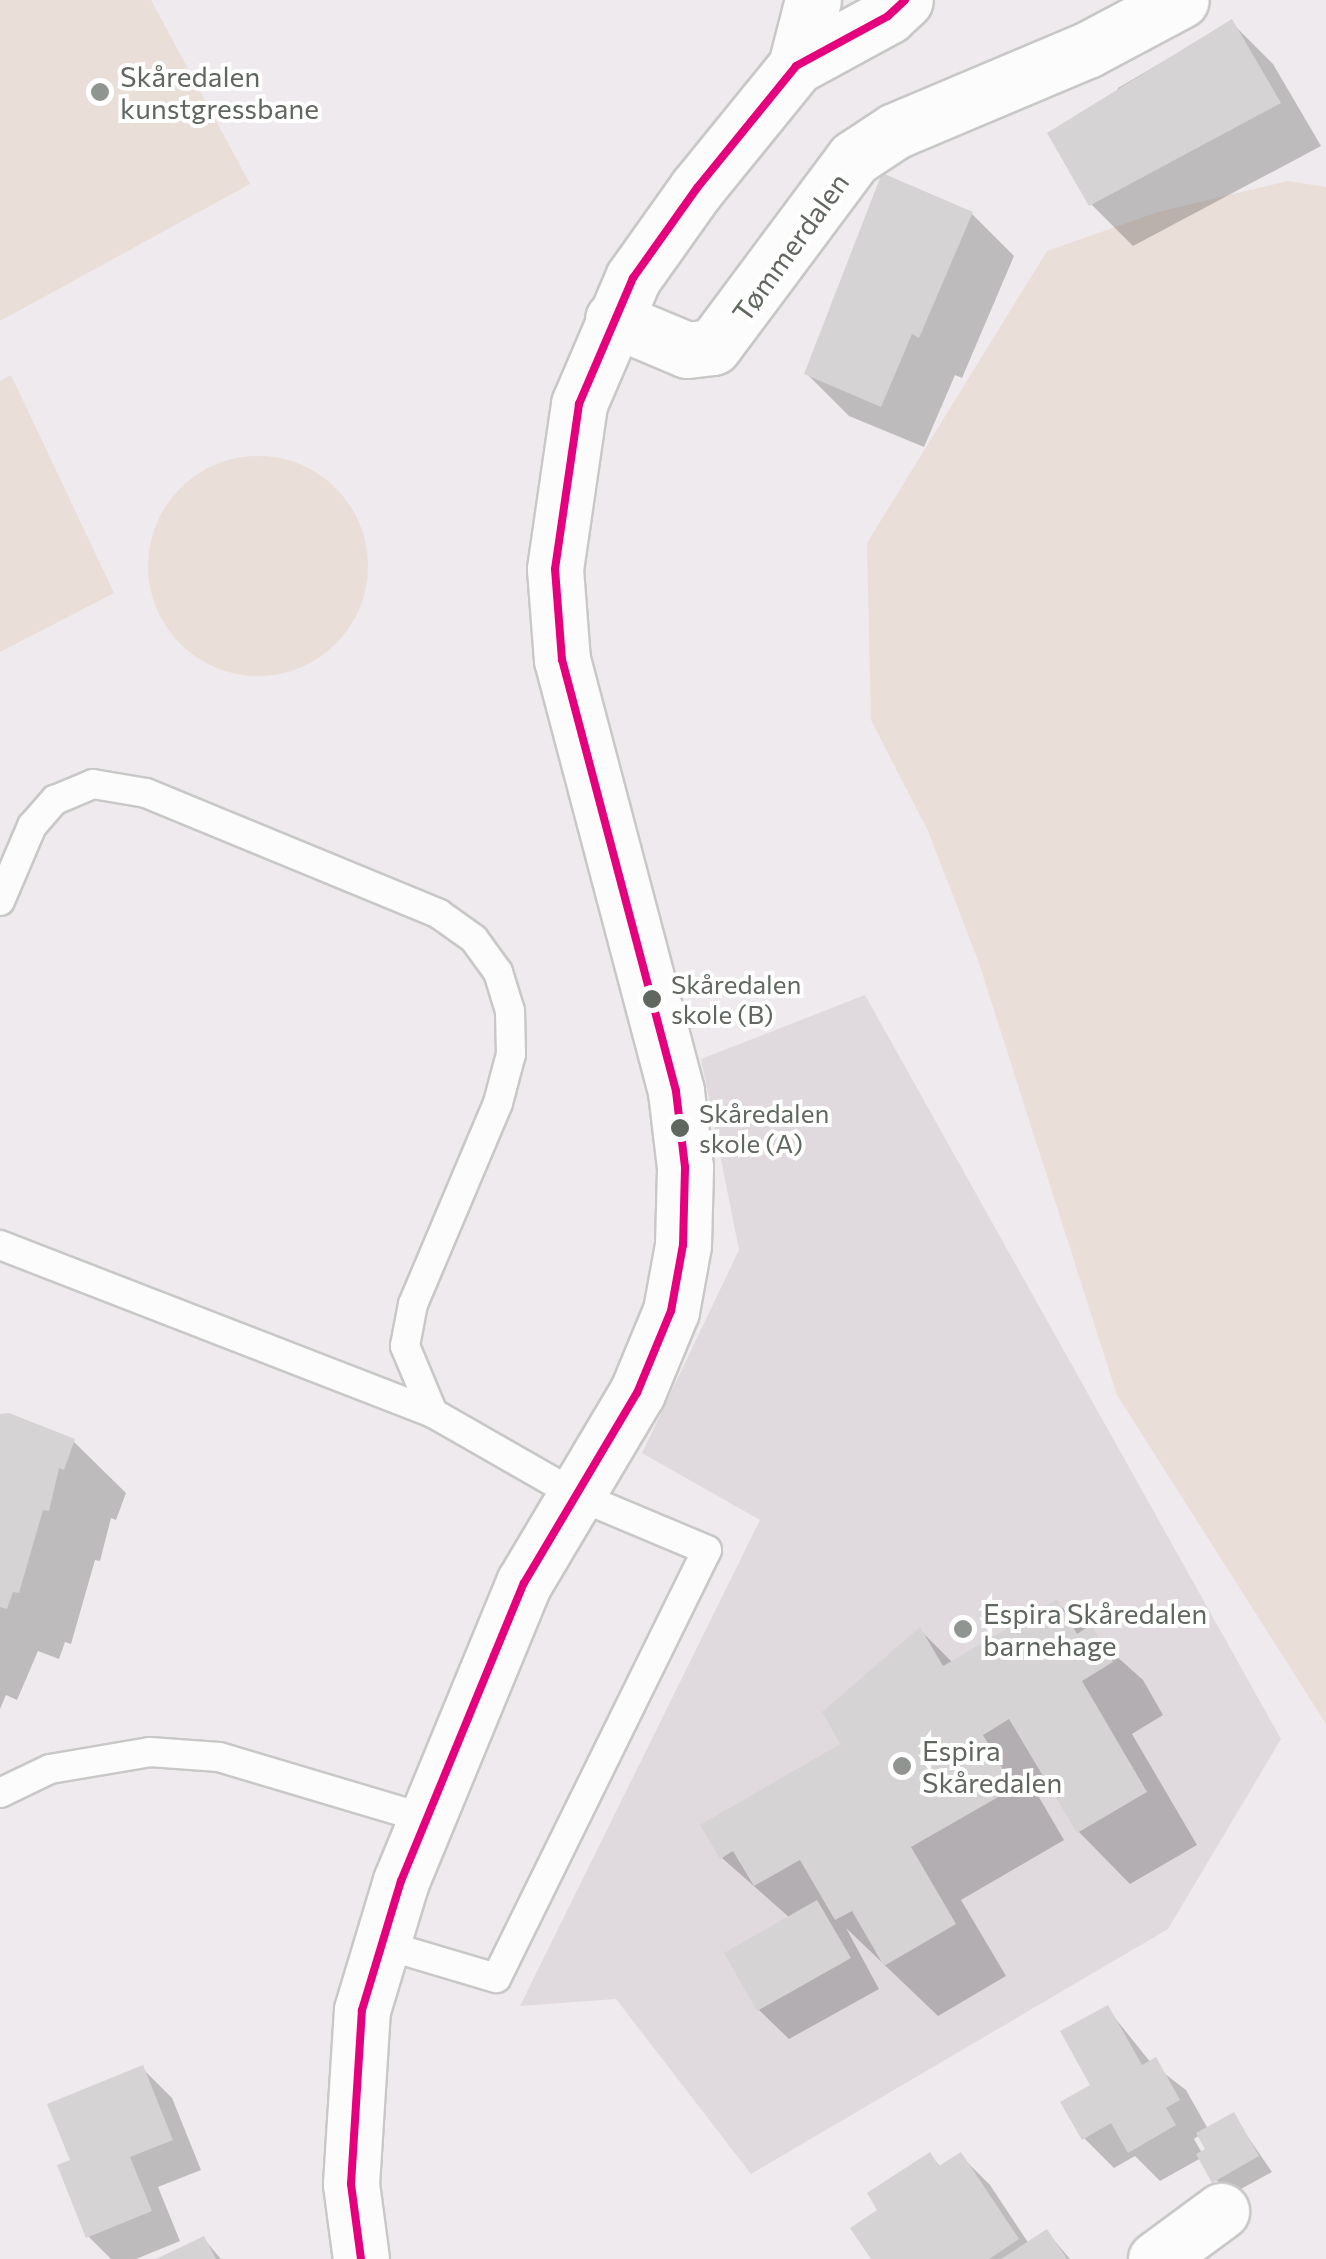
<!DOCTYPE html>
<meta charset="utf-8">
<style>
body{margin:0}
#map{position:relative;width:1326px;height:2259px;overflow:hidden;background:#eeeaed;font-family:Commissioner,sans-serif}
div>[style]{position:absolute}
.education>*{inset:0;background:#e0dade}
.green>*{inset:0;background:#eaded8}
.round{border-radius:50%}
.shadow>*{inset:0;background:#0003}
.building>*{inset:0;background:#d6d3d5}
.roads{filter:drop-shadow(2px 0 #c8c8c7) drop-shadow(-2px 0 #c8c8c7) drop-shadow(0 2px #c8c8c7) drop-shadow(0 -2px #c8c8c7)}
.service>*{height:28px;margin:-14px;padding:0 14px;transform-origin:14px;border-radius:14px;background:#fcfcfc}
.minor>*{height:55px;margin:-27.5px;padding:0 27.5px;transform-origin:27.5px;border-radius:27.5px;background:#fcfcfc}
.tertiary>*{height:55px;margin:-27.5px;padding:0 27.5px;transform-origin:27.5px;border-radius:27.5px;background:#fcfcfc}
.bus-1>*{height:8px;margin:-4px;padding:0 4px;transform-origin:4px;border-radius:4px;background:#e5007d}
.dots>*{width:28px;height:28px;translate:-50% -50%;box-sizing:border-box;border:5px solid #fff;border-radius:50%}
span{translate:-50% -50%;white-space:nowrap;text-align:center;line-height:1.15;-webkit-text-stroke:8px #fff;paint-order:stroke}
.bus-label{font-size:26px;color:#5f675f}
.left{translate:0 -50%;text-align:left}
.poi-label{font-size:28px;color:#5f675f}
.street-label{font-size:28px;color:#5f675f}
</style>
<div id="map">
<div class="education">
<i style="clip-path:polygon(865px 995px,1281px 1739px,1168px 1929px,751px 2174px,616px 1999px,520px 2006px,760px 1520px,642px 1453px,739px 1250px,701px 1059px)"></i>
</div>
<div class="green">
<i style="clip-path:polygon(0 0,151px 0,250px 184px,0 321px)"></i>
<i style="clip-path:polygon(1288px 181px,1326px 187px,1326px 1724px,1117px 1395px,978px 960px,928px 831px,871px 720px,867px 543px,1047px 251px,1158px 212px)"></i>
<i style="clip-path:polygon(11px 375px,114px 593px,0 652px,0 381px)"></i>
<i class="round" style="left:148px;top:456px;width:220px;height:220px"></i>
</div>
<div class="shadow">
<i style="clip-path:polygon(1231px 22px,1273px 64px,1321px 146px,1133px 246px,1091px 204px,1118px 88px)"></i>
<i style="clip-path:polygon(883px 177px,972px 214px,1014px 256px,962px 378px,955px 375px,924px 447px,849px 416px,807px 374px)"></i>
<i style="clip-path:polygon(0 1417px,74px 1442px,126px 1493px,116px 1520px,111px 1518px,100px 1561px,95px 1560px,71px 1644px,65px 1642px,59px 1659px,38px 1651px,17px 1700px,6px 1695px,0 1709px)"></i>
<i style="clip-path:polygon(1056px 1602px,1143px 1680px,1163px 1715px,1132px 1734px,1197px 1845px,1130px 1884px,1079px 1832px,1047px 1779px,1033px 1787px,1064px 1840px,961px 1900px,1006px 1976px,938px 2016px,846px 1928px,879px 1989px,789px 2039px,759px 2010px,790px 1918px,722px 1858px,843px 1745px,920px 1630px,953px 1663px)"></i>
<i style="clip-path:polygon(evenodd,1107px 2008px,1151px 2063px,1186px 2090px,1208px 2129px,1233px 2115px,1272px 2172px,1228px 2196px,1201px 2158px,1160px 2181px,1135px 2156px,1114px 2168px,1084px 2138px,1107px 2008px,1200px 2135px,1208px 2150px,1202px 2153px,1194px 2139px,1200px 2135px)"></i>
<i style="clip-path:polygon(142px 2068px,172px 2098px,201px 2170px,158px 2187px,180px 2241px,136px 2259px,111px 2259px,88px 2236px,74px 2162px)"></i>
<i style="clip-path:polygon(929px 2155px,941px 2167px,960px 2155px,990px 2185px,1029px 2244px,1047px 2232px,1070px 2259px,874px 2259px,881px 2211px)"></i>
<i style="clip-path:polygon(204px 2239px,221px 2259px,162px 2259px)"></i>
</div>
<div class="building">
<i style="clip-path:polygon(1232px 19px,1281px 103px,1089px 206px,1047px 133px)"></i>
<i style="clip-path:polygon(882px 173px,973px 212px,919px 338px,912px 334px,881px 407px,804px 374px)"></i>
<i style="clip-path:polygon(9px 1413px,75px 1439px,64px 1470px,59px 1468px,49px 1511px,43px 1510px,19px 1593px,13px 1592px,7px 1609px,0 1607px,0 1414px)"></i>
<i style="clip-path:polygon(1057px 1599px,1077px 1634px,1091px 1625px,1113px 1662px,1082px 1681px,1147px 1792px,1077px 1833px,1009px 1719px,983px 1735px,1014px 1788px,911px 1847px,956px 1924px,884px 1966px,852px 1911px,835px 1920px,800px 1860px,754px 1886px,733px 1851px,720px 1859px,700px 1825px,840px 1744px,822px 1712px,920px 1627px,943px 1666px)"></i>
<i style="clip-path:polygon(817px 1900px,851px 1958px,757px 2011px,724px 1953px)"></i>
<i style="clip-path:polygon(1108px 2005px,1142px 2065px,1156px 2057px,1180px 2100px,1166px 2108px,1176px 2125px,1128px 2153px,1111px 2123px,1082px 2140px,1060px 2102px,1090px 2085px,1060px 2031px)"></i>
<i style="clip-path:polygon(143px 2065px,173px 2140px,130px 2157px,152px 2211px,86px 2238px,57px 2165px,70px 2160px,47px 2104px)"></i>
<i style="clip-path:polygon(1234px 2112px,1259px 2156px,1212px 2183px,1196px 2154px,1205px 2149px,1196px 2133px)"></i>
<i style="clip-path:polygon(930px 2152px,939px 2166px,961px 2152px,1019px 2239px,989px 2259px,871px 2259px,850px 2228px,877px 2210px,867px 2193px)"></i>
<i style="clip-path:polygon(1047px 2229px,1067px 2259px,1001px 2259px)"></i>
<i style="clip-path:polygon(204px 2236px,216px 2259px,156px 2259px)"></i>
</div>
<div class="roads">
<div class="service">
<i style="left:0;top:901px;width:82px;rotate:-66.9deg"></i>
<i style="left:32px;top:826px;width:35px;rotate:-49deg"></i>
<i style="left:55px;top:800px;width:41px;rotate:-22.8deg"></i>
<i style="left:93px;top:784px;width:54px;rotate:9.6deg"></i>
<i style="left:146px;top:793px;width:317px;rotate:22.4deg"></i>
<i style="left:439px;top:914px;width:43px;rotate:35.5deg"></i>
<i style="left:474px;top:939px;width:41px;rotate:54deg"></i>
<i style="left:498px;top:972px;width:41px;rotate:72.9deg"></i>
<i style="left:510px;top:1011px;width:43px;rotate:88.7deg"></i>
<i style="left:511px;top:1054px;width:51px;rotate:104.9deg"></i>
<i style="left:498px;top:1103px;width:218px;rotate:112.9deg"></i>
<i style="left:413px;top:1304px;width:43px;rotate:100.8deg"></i>
<i style="left:405px;top:1346px;width:73px;rotate:67.3deg"></i>
<i style="left:0;top:1245px;width:464px;rotate:21.2deg"></i>
<i style="left:433px;top:1413px;width:165px;rotate:29.8deg"></i>
<i style="left:576px;top:1495px;width:142px;rotate:22.8deg"></i>
<i style="left:707px;top:1550px;width:477px;rotate:116.2deg"></i>
<i style="left:496px;top:1978px;width:120px;rotate:-163.5deg"></i>
<i style="left:0;top:1793px;width:55px;rotate:-25.6deg"></i>
<i style="left:50px;top:1769px;width:101px;rotate:-9.6deg"></i>
<i style="left:150px;top:1752px;width:69px;rotate:4.1deg"></i>
<i style="left:219px;top:1757px;width:217px;rotate:16.6deg"></i>
</div>
<div class="minor">
<i style="left:613px;top:319px;width:80px;rotate:22.7deg"></i>
<i style="left:687px;top:350px;width:26px;rotate:-7deg"></i>
<i style="left:713px;top:347px;width:236px;rotate:-53.3deg"></i>
<i style="left:854px;top:158px;width:49px;rotate:-33.4deg"></i>
<i style="left:895px;top:131px;width:208px;rotate:-22.9deg"></i>
<i style="left:1087px;top:50px;width:106px;rotate:-28deg"></i>
<i style="left:1156px;top:2259px;width:81px;rotate:-36.4deg"></i>
</div>
<div class="tertiary">
<i style="left:796px;top:66px;width:68px;rotate:-75.6deg"></i>
<i style="left:361px;top:2259px;width:76px;rotate:-97.6deg"></i>
<i style="left:351px;top:2184px;width:174px;rotate:-86.4deg"></i>
<i style="left:362px;top:2010px;width:135px;rotate:-73.2deg"></i>
<i style="left:401px;top:1881px;width:322px;rotate:-67.6deg"></i>
<i style="left:524px;top:1583px;width:221px;rotate:-59.3deg"></i>
<i style="left:637px;top:1393px;width:89px;rotate:-67.5deg"></i>
<i style="left:671px;top:1311px;width:67px;rotate:-79.7deg"></i>
<i style="left:683px;top:1245px;width:78px;rotate:-88.5deg"></i>
<i style="left:685px;top:1167px;width:77px;rotate:-96.8deg"></i>
<i style="left:676px;top:1091px;width:446px;rotate:-104.8deg"></i>
<i style="left:562px;top:660px;width:91px;rotate:-94.4deg"></i>
<i style="left:555px;top:569px;width:167px;rotate:-81.7deg"></i>
<i style="left:579px;top:404px;width:137px;rotate:-66.8deg"></i>
<i style="left:633px;top:278px;width:110px;rotate:-54.6deg"></i>
<i style="left:697px;top:188px;width:157px;rotate:-50.9deg"></i>
<i style="left:796px;top:66px;width:105px;rotate:-28.5deg"></i>
<i style="left:888px;top:16px;width:23px;rotate:-43deg"></i>
</div>
</div>
<div class="bus-1">
<i style="left:361px;top:2259px;width:76px;rotate:-97.6deg"></i>
<i style="left:351px;top:2184px;width:174px;rotate:-86.4deg"></i>
<i style="left:362px;top:2010px;width:135px;rotate:-73.2deg"></i>
<i style="left:401px;top:1881px;width:322px;rotate:-67.6deg"></i>
<i style="left:524px;top:1583px;width:221px;rotate:-59.3deg"></i>
<i style="left:637px;top:1393px;width:89px;rotate:-67.5deg"></i>
<i style="left:671px;top:1311px;width:67px;rotate:-79.7deg"></i>
<i style="left:683px;top:1245px;width:78px;rotate:-88.5deg"></i>
<i style="left:685px;top:1167px;width:77px;rotate:-96.8deg"></i>
<i style="left:676px;top:1091px;width:446px;rotate:-104.8deg"></i>
<i style="left:562px;top:660px;width:91px;rotate:-94.4deg"></i>
<i style="left:555px;top:569px;width:167px;rotate:-81.7deg"></i>
<i style="left:579px;top:404px;width:137px;rotate:-66.8deg"></i>
<i style="left:633px;top:278px;width:110px;rotate:-54.6deg"></i>
<i style="left:697px;top:188px;width:157px;rotate:-50.9deg"></i>
<i style="left:796px;top:66px;width:105px;rotate:-28.5deg"></i>
<i style="left:888px;top:16px;width:23px;rotate:-43deg"></i>
</div>
<div class="dots">
<i style="left:100px;top:92px;background:#919591"></i>
<i style="left:652px;top:999px;background:#5f675f"></i>
<i style="left:680px;top:1128px;background:#5f675f"></i>
<i style="left:963px;top:1629px;background:#919591"></i>
<i style="left:902px;top:1766px;background:#919591"></i>
</div>
<div class="bus-label">
<span class="left" style="left:671px;top:999px">Skåredalen<br>skole (B)</span>
<span class="left" style="left:699px;top:1128px">Skåredalen<br>skole (A)</span>
</div>
<div class="poi-label">
<span class="left" style="left:120px;top:92px">Skåredalen<br>kunstgressbane</span>
<span class="left" style="left:983px;top:1629px">Espira Skåredalen<br>barnehage</span>
<span class="left" style="left:922px;top:1766px">Espira<br>Skåredalen</span>
</div>
<div class="street-label">
<span style="left:790px;top:247px;rotate:-54deg">Tømmerdalen</span>
</div>
</div>
